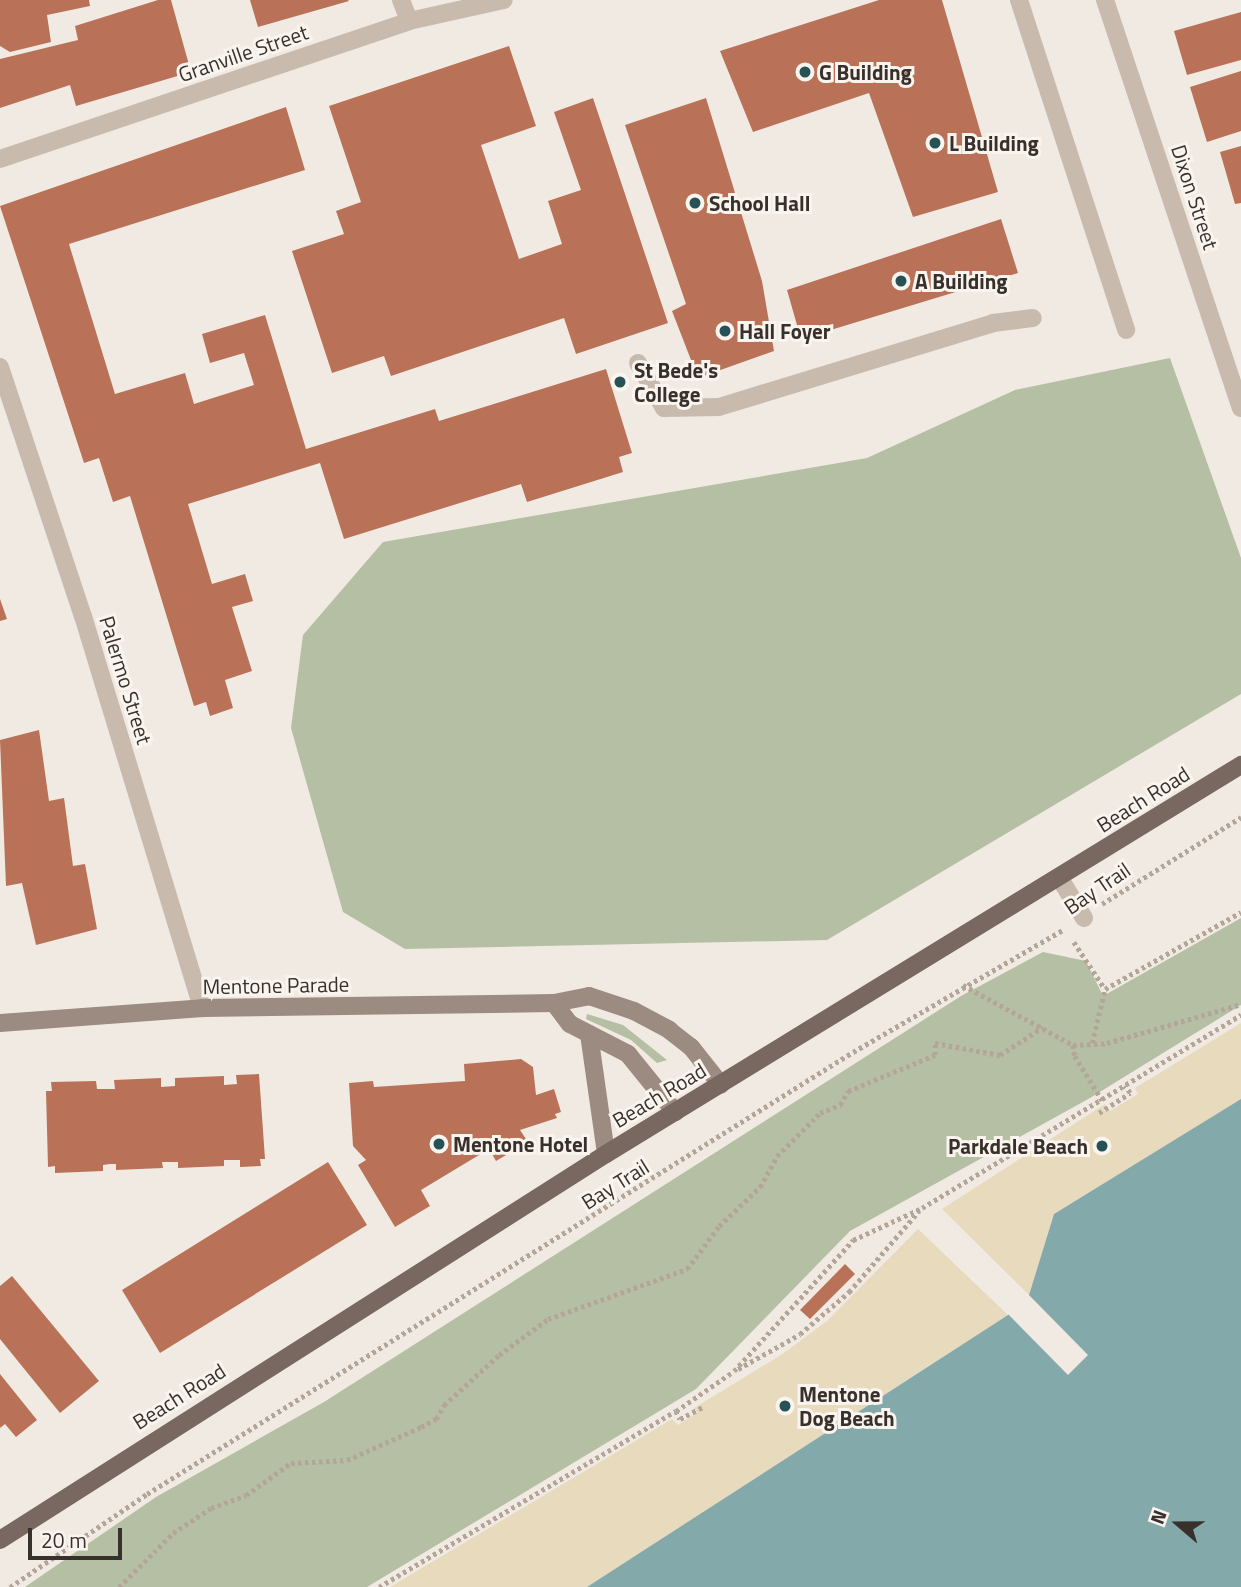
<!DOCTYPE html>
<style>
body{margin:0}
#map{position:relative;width:1241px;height:1587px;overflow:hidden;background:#f1eae2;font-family:"Titillium Web",sans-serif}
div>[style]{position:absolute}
.green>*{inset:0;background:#b5bfa3}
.sand>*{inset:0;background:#e8dabd}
.water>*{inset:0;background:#83a9ab}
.pier>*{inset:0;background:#f1eae2}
.building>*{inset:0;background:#b97258}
.path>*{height:4.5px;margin-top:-2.25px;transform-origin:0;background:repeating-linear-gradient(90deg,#b4a599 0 3.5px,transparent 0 7px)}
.lane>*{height:18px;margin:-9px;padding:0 9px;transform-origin:9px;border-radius:9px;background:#c8bbae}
.street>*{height:18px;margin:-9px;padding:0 9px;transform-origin:9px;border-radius:9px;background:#c8bbae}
.secondary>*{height:18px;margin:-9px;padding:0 9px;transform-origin:9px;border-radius:9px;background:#9c8b80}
.primary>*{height:18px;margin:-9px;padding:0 9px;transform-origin:9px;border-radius:9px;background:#78685f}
.dots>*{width:19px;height:19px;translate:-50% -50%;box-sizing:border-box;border:4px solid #f9f4ee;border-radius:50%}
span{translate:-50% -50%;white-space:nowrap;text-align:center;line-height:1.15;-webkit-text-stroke:6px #f9f4ee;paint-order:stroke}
.street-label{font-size:21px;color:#38302c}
.poi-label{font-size:21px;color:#38302c;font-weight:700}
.left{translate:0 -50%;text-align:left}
.right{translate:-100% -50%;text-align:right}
.north{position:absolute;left:1143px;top:1489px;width:70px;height:70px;-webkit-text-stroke:5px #f9f4ee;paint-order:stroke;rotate:290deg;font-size:19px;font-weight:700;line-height:28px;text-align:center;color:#38302c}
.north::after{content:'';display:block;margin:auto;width:24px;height:32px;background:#38302c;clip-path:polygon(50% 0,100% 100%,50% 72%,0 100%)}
.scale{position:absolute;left:28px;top:1528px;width:94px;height:32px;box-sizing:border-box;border:4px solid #38302c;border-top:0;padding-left:9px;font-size:21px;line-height:24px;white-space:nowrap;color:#38302c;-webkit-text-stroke:5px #f9f4ee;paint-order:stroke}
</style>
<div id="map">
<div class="green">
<i style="clip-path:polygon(1170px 358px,1241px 558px,1241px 694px,827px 940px,405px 949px,343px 912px,291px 728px,303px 635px,383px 542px,867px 458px,1015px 390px)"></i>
<i style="clip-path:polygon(1241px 918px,1241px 1005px,1090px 1098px,850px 1231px,696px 1389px,367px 1587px,25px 1587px,156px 1497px,324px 1402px,961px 996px,1043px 952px,1086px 961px,1103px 996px)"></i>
<i style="clip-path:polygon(587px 1014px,623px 1025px,667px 1060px,657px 1063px,631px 1040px,586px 1019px)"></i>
</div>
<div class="sand">
<i style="clip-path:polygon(1241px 1023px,1241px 1099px,1054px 1214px,1029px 1295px,942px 1209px,1105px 1104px,1110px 1111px,1138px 1094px,1135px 1088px)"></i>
<i style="clip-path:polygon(918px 1229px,1008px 1315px,587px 1587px,390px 1587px,672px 1419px,678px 1425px,697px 1413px,694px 1408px,781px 1355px,827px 1321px)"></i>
</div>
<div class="water">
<i style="clip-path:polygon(1241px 1099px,1241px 1587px,587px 1587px,1008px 1315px,1029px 1295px,1054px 1214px)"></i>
</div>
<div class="pier">
<i style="clip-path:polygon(1026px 1292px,1088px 1355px,1068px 1375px,1006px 1312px)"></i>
</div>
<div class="building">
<i style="clip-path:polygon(0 0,89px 0,90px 6px,47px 15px,51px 42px,10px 52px,0 46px)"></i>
<i style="clip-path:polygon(158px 0,171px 0,191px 72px,76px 106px,70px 85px,0 108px,0 59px,78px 40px,75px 26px)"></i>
<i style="clip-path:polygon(250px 0,348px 0,349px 1px,258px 27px)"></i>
<i style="clip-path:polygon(879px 0,942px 0,998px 192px,913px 217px,869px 93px,753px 132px,720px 51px)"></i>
<i style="clip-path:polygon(1241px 12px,1241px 60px,1187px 75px,1174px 31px)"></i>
<i style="clip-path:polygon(509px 46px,536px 126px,481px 145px,519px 259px,562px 244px,548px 201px,581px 190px,554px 112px,593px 98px,668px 323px,576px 354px,564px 318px,391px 376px,384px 356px,332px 373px,292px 251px,344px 234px,336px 211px,361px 202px,329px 106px)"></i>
<i style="clip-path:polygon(1241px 71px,1241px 131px,1207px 142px,1190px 87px)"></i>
<i style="clip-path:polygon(706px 98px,762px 281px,774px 351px,698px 378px,672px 311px,686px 304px,625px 125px)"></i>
<i style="clip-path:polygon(286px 107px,305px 170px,69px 244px,115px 394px,185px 373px,194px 404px,254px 385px,244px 353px,210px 363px,202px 334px,265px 315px,306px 449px,435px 409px,439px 421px,606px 369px,632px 453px,619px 457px,623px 472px,527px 502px,521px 484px,344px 539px,320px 463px,188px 504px,212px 584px,245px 574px,253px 601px,232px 607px,252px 671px,225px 680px,233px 708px,210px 716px,206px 702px,194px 706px,130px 496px,113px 502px,99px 458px,84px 463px,0 206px)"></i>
<i style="clip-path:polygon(1241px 146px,1241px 203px,1235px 204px,1220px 152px)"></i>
<i style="clip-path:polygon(1001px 219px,1018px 273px,801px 339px,787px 290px)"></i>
<i style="clip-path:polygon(0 599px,7px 619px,0 621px)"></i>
<i style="clip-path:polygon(39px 730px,49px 801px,64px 798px,73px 866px,85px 864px,97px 929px,36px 945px,22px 883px,6px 886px,0 740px)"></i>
<i style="clip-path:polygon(521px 1059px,533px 1067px,536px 1095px,554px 1089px,561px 1112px,555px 1114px,557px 1118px,520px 1130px,528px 1142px,496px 1161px,489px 1149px,421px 1190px,430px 1206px,395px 1227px,358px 1165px,366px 1160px,353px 1146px,349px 1083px,373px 1081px,374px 1087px,465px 1081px,464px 1064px)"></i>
<i style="clip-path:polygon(259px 1074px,265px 1159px,260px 1159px,261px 1166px,240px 1167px,240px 1160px,224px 1160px,224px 1166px,178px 1168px,178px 1162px,162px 1162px,163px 1168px,116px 1170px,116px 1164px,110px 1164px,103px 1165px,103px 1171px,55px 1173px,55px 1166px,48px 1167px,46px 1091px,52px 1091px,51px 1082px,96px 1081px,97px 1089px,115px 1089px,114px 1080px,161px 1078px,161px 1087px,175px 1086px,175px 1078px,224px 1076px,224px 1085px,237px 1084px,236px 1075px)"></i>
<i style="clip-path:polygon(328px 1162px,367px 1225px,160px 1353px,122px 1290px)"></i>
<i style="clip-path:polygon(845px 1264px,855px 1274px,810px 1319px,800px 1310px)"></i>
<i style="clip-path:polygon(12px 1276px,99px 1381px,60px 1413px,0 1339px,0 1286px)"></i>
<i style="clip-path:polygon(0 1374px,37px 1420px,16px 1437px,5px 1424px,0 1428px)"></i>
</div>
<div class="path">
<i style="left:1102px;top:904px;width:164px;rotate:-32deg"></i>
<i style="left:1074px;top:942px;width:56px;rotate:56.6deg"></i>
<i style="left:1105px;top:989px;width:156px;rotate:-29.5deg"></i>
<i style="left:963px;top:985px;width:125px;rotate:28.6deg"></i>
<i style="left:1073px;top:1045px;width:34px;rotate:-3deg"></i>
<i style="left:1107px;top:1043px;width:140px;rotate:-16.2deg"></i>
<i style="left:1092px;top:1043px;width:56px;rotate:-76.5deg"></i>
<i style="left:1073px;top:1045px;width:11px;rotate:80deg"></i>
<i style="left:1075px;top:1056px;width:52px;rotate:58.5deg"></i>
<i style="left:1099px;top:1113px;width:37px;rotate:-33deg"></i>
<i style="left:1130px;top:1093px;width:9px;rotate:-126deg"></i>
<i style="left:738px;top:1369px;width:71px;rotate:-29.4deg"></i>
<i style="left:800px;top:1334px;width:65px;rotate:-40.6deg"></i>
<i style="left:849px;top:1292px;width:107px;rotate:-49.2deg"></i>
<i style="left:676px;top:1411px;width:9px;rotate:63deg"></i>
<i style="left:680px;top:1419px;width:27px;rotate:-28deg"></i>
<i style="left:10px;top:1587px;width:166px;rotate:-34.2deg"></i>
<i style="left:147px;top:1494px;width:833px;rotate:-32.05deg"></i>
<i style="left:853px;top:1052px;width:243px;rotate:-30.2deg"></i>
<i style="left:119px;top:1587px;width:76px;rotate:-45deg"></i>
<i style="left:173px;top:1533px;width:45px;rotate:-33.3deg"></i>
<i style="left:211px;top:1508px;width:37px;rotate:-20deg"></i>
<i style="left:246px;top:1495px;width:55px;rotate:-35.4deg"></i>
<i style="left:291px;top:1463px;width:56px;rotate:-3.1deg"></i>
<i style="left:347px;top:1460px;width:81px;rotate:-24deg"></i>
<i style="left:421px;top:1427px;width:17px;rotate:-28deg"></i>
<i style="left:436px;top:1419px;width:16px;rotate:-60deg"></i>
<i style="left:444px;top:1405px;width:74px;rotate:-42.3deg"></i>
<i style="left:499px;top:1355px;width:61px;rotate:-36.3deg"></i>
<i style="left:548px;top:1319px;width:148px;rotate:-19.8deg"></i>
<i style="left:687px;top:1269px;width:54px;rotate:-53.3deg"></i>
<i style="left:719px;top:1226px;width:57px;rotate:-43.6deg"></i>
<i style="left:760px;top:1187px;width:35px;rotate:-61deg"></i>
<i style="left:777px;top:1156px;width:61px;rotate:-45deg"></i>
<i style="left:820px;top:1113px;width:22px;rotate:-22deg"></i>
<i style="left:840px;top:1105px;width:16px;rotate:-60deg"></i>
<i style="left:848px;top:1091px;width:94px;rotate:-22.5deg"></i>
<i style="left:935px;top:1055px;width:12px;rotate:-90deg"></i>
<i style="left:935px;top:1043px;width:66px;rotate:10.5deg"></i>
<i style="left:1000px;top:1055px;width:51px;rotate:-33.1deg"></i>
<i style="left:379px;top:1587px;width:345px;rotate:-30.7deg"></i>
<i style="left:676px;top:1411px;width:70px;rotate:-34.6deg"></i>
<i style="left:734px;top:1371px;width:177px;rotate:-47.7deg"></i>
<i style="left:853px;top:1240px;width:76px;rotate:-24.9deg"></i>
<i style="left:922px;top:1208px;width:373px;rotate:-31.2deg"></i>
</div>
<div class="lane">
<i style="left:401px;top:0;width:22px;rotate:69deg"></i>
<i style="left:1019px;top:0;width:347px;rotate:72deg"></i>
<i style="left:0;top:159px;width:432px;rotate:-18.6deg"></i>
<i style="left:409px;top:21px;width:97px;rotate:-12.5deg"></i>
<i style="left:638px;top:363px;width:52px;rotate:60deg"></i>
<i style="left:664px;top:408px;width:55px;rotate:-1deg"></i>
<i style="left:719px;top:407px;width:287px;rotate:-17deg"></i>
<i style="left:993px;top:323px;width:40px;rotate:-7.1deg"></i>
<i style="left:1059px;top:877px;width:48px;rotate:58.6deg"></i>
</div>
<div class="street">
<i style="left:1105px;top:0;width:430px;rotate:71.6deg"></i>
<i style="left:0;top:367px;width:262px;rotate:71.6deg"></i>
<i style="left:83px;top:616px;width:410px;rotate:73.1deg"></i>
</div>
<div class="secondary">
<i style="left:554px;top:1003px;width:26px;rotate:53deg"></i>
<i style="left:570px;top:1024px;width:65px;rotate:27.3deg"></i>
<i style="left:628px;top:1054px;width:75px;rotate:51deg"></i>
<i style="left:0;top:1023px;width:203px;rotate:-4.2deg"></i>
<i style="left:202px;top:1008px;width:352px;rotate:-0.8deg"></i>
<i style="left:554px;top:1003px;width:36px;rotate:-11deg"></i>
<i style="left:589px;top:996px;width:47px;rotate:18.4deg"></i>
<i style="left:634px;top:1011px;width:40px;rotate:28deg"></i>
<i style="left:669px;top:1030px;width:28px;rotate:38deg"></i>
<i style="left:691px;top:1047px;width:48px;rotate:51.7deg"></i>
<i style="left:589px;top:1034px;width:121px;rotate:81.9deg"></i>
</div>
<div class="primary">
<i style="left:0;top:1540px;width:718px;rotate:-32.5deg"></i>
<i style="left:606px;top:1154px;width:745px;rotate:-31.49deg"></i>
</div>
<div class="dots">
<i style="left:805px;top:72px;background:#265155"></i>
<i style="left:935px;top:143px;background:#265155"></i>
<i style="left:695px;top:203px;background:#265155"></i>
<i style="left:901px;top:281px;background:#265155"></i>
<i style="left:725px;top:331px;background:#265155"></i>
<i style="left:620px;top:382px;background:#265155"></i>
<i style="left:439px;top:1144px;background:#265155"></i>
<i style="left:1102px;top:1146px;background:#265155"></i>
<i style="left:785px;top:1406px;background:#265155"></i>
</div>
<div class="street-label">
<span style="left:243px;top:53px;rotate:-19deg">Granville Street</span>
<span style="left:1195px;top:197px;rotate:72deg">Dixon Street</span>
<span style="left:126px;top:680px;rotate:73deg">Palermo Street</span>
<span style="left:1143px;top:799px;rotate:-32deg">Beach Road</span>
<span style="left:1097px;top:888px;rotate:-34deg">Bay Trail</span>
<span style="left:276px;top:985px;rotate:-1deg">Mentone Parade</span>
<span style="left:659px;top:1095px;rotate:-31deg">Beach Road</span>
<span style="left:615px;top:1184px;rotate:-32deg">Bay Trail</span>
<span style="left:179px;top:1396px;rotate:-32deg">Beach Road</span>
</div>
<div class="poi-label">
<span class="left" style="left:819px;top:72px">G Building</span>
<span class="left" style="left:949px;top:143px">L Building</span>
<span class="left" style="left:709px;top:203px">School Hall</span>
<span class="left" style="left:915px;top:281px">A Building</span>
<span class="left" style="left:739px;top:331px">Hall Foyer</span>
<span class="left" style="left:634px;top:382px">St Bede's<br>College</span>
<span class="left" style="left:453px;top:1144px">Mentone Hotel</span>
<span class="right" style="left:1088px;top:1146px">Parkdale Beach</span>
<span class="left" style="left:799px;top:1406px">Mentone<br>Dog Beach</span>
</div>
<div class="north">N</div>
<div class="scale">20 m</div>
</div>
